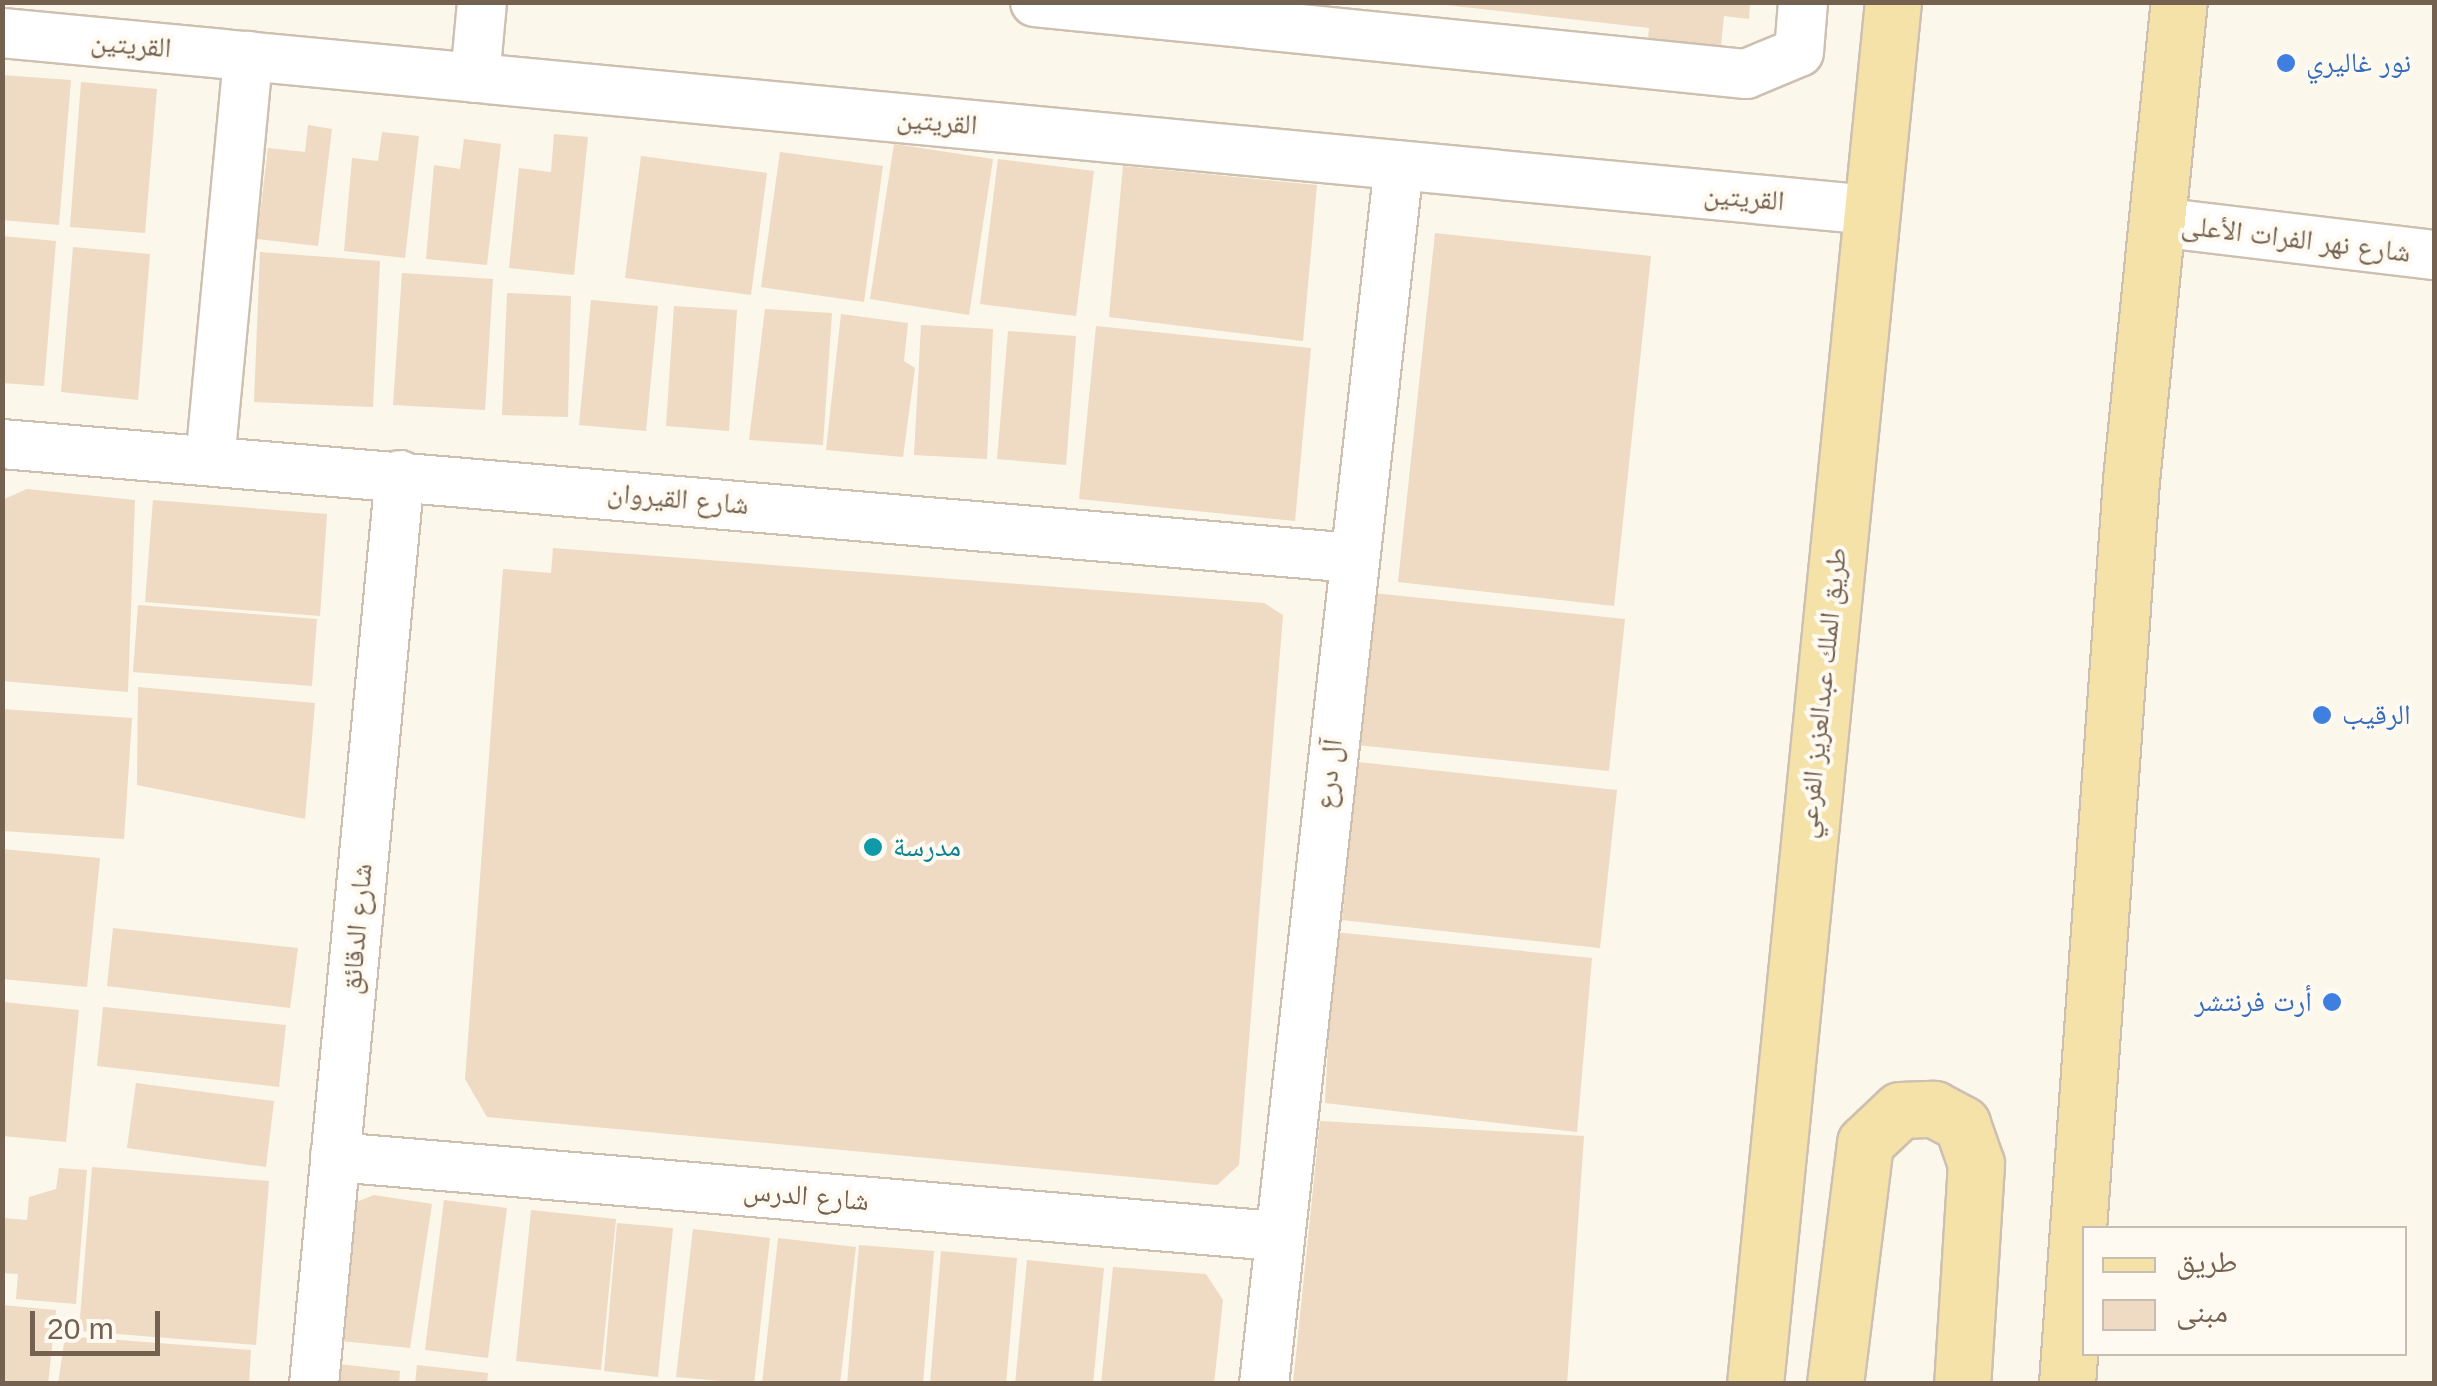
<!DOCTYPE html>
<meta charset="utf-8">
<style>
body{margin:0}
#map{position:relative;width:2437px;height:1386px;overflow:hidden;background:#fbf7ea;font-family:Arial,"Noto Naskh Arabic",sans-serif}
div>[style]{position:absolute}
.building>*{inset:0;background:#efdac4}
.roads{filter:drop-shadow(2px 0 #cdc0b1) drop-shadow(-2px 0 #cdc0b1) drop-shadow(0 2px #cdc0b1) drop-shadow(0 -2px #cdc0b1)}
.minor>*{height:48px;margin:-24px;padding:0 24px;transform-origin:24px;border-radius:24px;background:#fff}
.major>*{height:55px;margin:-27.5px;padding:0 27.5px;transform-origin:27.5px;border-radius:27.5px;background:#f4e2a8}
.dots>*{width:28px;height:28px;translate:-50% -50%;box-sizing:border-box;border:5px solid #fefaf1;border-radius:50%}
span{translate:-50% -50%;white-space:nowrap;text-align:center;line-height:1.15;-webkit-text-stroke:8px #fefaf1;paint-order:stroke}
.street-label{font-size:28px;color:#74614f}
.shop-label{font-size:28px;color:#366cbe}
.left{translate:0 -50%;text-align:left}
.right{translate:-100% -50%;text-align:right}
.culture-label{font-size:28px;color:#0d838f}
.frame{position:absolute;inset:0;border:5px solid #74614f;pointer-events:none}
.legend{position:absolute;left:2082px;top:1226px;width:325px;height:130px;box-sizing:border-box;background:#fefaf1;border:2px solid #c7bdb0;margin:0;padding:12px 18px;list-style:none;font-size:30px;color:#74614f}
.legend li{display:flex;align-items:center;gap:20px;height:50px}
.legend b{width:50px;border:2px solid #c7bdb0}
.scale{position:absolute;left:30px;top:1311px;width:130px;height:45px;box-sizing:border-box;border:5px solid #74614f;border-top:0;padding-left:12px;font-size:30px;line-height:35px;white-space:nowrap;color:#74614f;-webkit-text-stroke:8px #fefaf1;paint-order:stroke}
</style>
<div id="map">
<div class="building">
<i style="clip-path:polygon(1419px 2px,1750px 2px,1749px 19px,1724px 16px,1721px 46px,1648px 39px,1649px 28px)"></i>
<i style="clip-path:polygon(2px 75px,71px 80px,59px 225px,2px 220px)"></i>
<i style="clip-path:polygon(81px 82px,157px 89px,145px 233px,70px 227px)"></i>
<i style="clip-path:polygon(308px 125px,332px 129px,318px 246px,257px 239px,268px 148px,305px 152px)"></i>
<i style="clip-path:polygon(382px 132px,419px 136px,405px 258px,344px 251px,352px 158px,378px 161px)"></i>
<i style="clip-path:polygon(554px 134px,588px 137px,574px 275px,509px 268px,519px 168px,551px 172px)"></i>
<i style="clip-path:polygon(464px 139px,501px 144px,487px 265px,426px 259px,434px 165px,460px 169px)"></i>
<i style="clip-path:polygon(894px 144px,993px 159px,969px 315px,870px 299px)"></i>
<i style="clip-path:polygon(780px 152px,883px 166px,864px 302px,761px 287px)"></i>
<i style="clip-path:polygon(641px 156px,767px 173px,751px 295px,625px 278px)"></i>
<i style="clip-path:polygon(998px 159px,1094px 171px,1076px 316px,980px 304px)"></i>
<i style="clip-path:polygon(1123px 166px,1317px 185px,1303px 341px,1109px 317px)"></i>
<i style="clip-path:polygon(1435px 233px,1651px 256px,1614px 606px,1398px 582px)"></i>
<i style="clip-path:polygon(2px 236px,56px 241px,44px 386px,2px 383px)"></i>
<i style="clip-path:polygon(73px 247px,150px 254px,138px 400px,61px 392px)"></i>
<i style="clip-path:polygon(260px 252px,380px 261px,373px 407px,254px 402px)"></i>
<i style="clip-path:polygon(402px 273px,493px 279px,485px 410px,393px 405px)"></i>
<i style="clip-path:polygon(507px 293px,571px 296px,568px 417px,502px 415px)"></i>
<i style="clip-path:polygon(591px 300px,658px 306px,646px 431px,579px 425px)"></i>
<i style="clip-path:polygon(674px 306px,737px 310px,729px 431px,666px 426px)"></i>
<i style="clip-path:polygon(765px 309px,832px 313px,823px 445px,749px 440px)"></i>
<i style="clip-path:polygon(841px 314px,908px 323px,904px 361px,915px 368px,903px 457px,826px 450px)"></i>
<i style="clip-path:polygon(921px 325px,993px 329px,987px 459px,914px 455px)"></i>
<i style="clip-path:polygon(1096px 326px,1311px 348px,1295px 521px,1079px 499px)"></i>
<i style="clip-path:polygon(1008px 331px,1076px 336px,1066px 465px,997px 459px)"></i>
<i style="clip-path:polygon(27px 489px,135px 500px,128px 692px,2px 681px,2px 500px)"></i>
<i style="clip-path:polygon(153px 500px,327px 514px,320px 616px,145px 602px)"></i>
<i style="clip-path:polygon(553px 548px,1264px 603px,1283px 615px,1239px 1165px,1217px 1185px,487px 1117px,465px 1079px,503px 569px,551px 573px)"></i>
<i style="clip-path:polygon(1373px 593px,1625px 619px,1609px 771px,1357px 745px)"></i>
<i style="clip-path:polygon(138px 605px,317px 619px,312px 686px,133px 672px)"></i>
<i style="clip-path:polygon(138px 687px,315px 703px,305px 819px,137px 785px)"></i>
<i style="clip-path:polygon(2px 709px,132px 718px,124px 839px,2px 831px)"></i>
<i style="clip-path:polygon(1358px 762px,1617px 790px,1600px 948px,1342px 920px)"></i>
<i style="clip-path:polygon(2px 849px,100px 858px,87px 987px,2px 979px)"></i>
<i style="clip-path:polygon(113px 928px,298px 948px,290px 1008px,107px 986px)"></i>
<i style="clip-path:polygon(1334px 932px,1592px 958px,1577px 1132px,1325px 1103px)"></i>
<i style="clip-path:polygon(3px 1002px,79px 1010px,66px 1142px,3px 1136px)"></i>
<i style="clip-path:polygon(103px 1007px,286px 1025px,279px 1087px,97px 1066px)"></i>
<i style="clip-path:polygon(136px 1083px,274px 1101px,266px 1167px,127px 1148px)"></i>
<i style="clip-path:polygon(1320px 1121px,1584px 1136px,1567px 1384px,1293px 1384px)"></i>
<i style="clip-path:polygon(92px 1167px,269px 1181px,256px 1345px,79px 1331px)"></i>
<i style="clip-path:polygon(59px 1168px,87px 1170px,76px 1304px,16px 1299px,18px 1274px,2px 1273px,2px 1218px,27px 1220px,29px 1197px,56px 1189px)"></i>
<i style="clip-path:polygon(374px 1195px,432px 1204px,410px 1348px,331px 1340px,339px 1209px)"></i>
<i style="clip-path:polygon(444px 1200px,507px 1208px,488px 1358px,425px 1350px)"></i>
<i style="clip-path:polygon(531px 1210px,616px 1219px,601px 1370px,516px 1361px)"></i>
<i style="clip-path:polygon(617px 1223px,673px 1228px,658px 1377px,604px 1371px)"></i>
<i style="clip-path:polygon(693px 1229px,770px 1238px,754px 1384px,676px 1377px)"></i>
<i style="clip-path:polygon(778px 1238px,856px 1247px,840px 1384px,762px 1384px)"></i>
<i style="clip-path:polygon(859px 1245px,934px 1251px,923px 1384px,847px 1384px)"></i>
<i style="clip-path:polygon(941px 1251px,1017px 1258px,1006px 1384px,930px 1384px)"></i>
<i style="clip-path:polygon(1027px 1260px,1104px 1268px,1093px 1384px,1015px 1384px)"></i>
<i style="clip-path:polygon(1113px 1267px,1206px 1274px,1223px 1300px,1214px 1384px,1101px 1384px)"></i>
<i style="clip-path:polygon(2px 1305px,56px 1310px,48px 1384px,2px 1384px)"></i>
<i style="clip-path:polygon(65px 1336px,251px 1350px,249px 1384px,58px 1384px)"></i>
<i style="clip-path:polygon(330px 1363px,400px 1371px,399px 1384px,327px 1384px)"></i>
<i style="clip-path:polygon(417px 1365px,488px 1373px,487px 1384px,415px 1384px)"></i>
</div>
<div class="roads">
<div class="minor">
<i style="left:1035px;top:2px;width:715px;rotate:5.78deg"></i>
<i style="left:1746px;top:74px;width:57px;rotate:-22.5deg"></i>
<i style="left:1799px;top:52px;width:50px;rotate:-85.4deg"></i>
<i style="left:2px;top:33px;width:1878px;rotate:5.41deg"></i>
<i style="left:475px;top:78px;width:76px;rotate:-84.7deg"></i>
<i style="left:2157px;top:222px;width:279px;rotate:6.8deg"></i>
<i style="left:2px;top:444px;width:1357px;rotate:4.82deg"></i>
<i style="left:210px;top:461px;width:407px;rotate:-84.6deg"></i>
<i style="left:335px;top:1157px;width:944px;rotate:4.8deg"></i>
<i style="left:314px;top:1384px;width:913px;rotate:-84.6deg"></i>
<i style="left:1264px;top:1384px;width:1226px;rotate:-83.68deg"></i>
</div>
<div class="major">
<i style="left:1755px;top:1384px;width:1389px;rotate:-84.3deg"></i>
<i style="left:1835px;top:1384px;width:243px;rotate:-82.9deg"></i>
<i style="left:1865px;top:1143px;width:48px;rotate:-43.3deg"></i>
<i style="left:1900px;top:1110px;width:34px;rotate:-2deg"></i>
<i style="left:1934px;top:1109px;width:32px;rotate:28deg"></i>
<i style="left:1962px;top:1124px;width:42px;rotate:70.7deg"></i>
<i style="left:1976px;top:1164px;width:220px;rotate:93.6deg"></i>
<i style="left:2067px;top:1384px;width:906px;rotate:-85.95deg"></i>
<i style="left:2131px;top:480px;width:480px;rotate:-84.3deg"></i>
</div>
</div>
<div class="dots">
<i style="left:2286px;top:63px;background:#3f7fe0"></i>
<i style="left:2322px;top:715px;background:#3f7fe0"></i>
<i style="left:873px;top:847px;background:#0f9aa8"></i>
<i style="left:2332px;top:1002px;background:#3f7fe0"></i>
</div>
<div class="street-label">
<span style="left:131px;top:45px;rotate:5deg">القريتين</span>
<span style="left:937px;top:122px;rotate:5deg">القريتين</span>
<span style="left:1744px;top:198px;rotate:5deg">القريتين</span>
<span style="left:2296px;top:239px;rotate:7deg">شارع نهر الفرات الأعلى</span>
<span style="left:678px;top:499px;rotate:5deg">شارع القيروان</span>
<span style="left:1822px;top:693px;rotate:-84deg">طريق الملك عبدالعزيز الفرعي</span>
<span style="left:1329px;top:774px;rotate:-83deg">آل درع</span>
<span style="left:357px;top:929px;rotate:-85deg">شارع الدقائق</span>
<span style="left:806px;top:1196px;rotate:5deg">شارع الدرس</span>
</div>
<div class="shop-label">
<span class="left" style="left:2306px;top:63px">نور غاليري</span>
<span class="left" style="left:2342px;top:715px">الرقيب</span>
<span class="right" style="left:2312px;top:1002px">أرت فرنتشر</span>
</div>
<div class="culture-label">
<span class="left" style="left:893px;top:847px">مدرسة</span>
</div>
<div class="frame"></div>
<ul class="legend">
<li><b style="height:12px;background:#f4e2a8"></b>طريق</li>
<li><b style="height:28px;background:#efdac4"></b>مبنى</li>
</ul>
<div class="scale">20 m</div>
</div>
